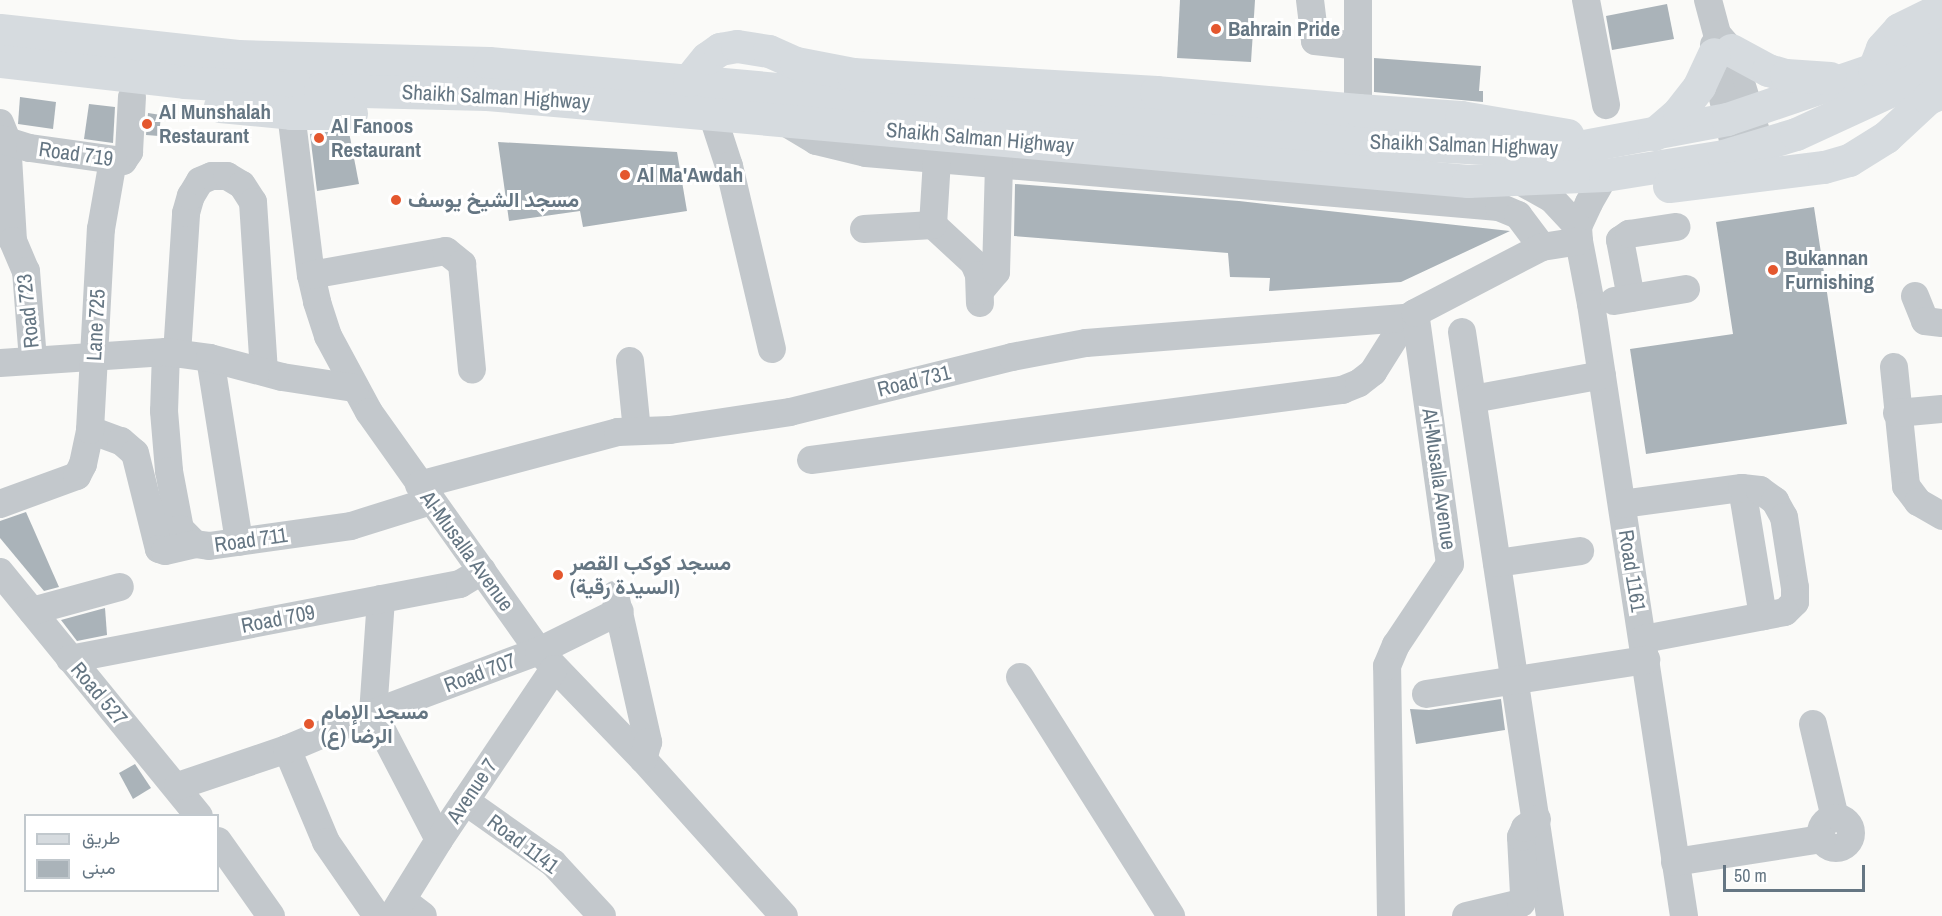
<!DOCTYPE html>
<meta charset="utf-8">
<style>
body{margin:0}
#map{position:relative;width:1942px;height:916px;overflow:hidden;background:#fafaf8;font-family:"Archivo Narrow",Vazirmatn,sans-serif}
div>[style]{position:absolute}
.building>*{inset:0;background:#aab3b9}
.minor>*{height:28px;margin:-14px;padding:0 14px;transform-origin:14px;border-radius:14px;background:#c3c8cc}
.minor>.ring{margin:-14px;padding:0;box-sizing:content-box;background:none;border:28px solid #c3c8cc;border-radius:50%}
.major>*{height:33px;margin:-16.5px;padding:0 16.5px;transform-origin:16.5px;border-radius:16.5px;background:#d6dbdf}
.dots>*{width:16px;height:16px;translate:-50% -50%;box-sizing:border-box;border:3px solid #fff;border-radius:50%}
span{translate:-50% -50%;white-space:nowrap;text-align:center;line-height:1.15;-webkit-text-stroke:6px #fff;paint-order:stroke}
.poi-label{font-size:21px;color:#657683;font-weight:700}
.left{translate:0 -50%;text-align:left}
.street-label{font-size:21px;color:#657683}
.legend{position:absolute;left:24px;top:814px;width:195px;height:78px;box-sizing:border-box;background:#fff;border:2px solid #c1c8cd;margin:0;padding:8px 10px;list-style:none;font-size:18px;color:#657683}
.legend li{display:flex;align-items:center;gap:12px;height:30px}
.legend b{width:30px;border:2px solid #c1c8cd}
.scale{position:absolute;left:1723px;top:865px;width:142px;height:27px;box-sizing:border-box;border:3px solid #657683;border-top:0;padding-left:8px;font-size:18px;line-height:21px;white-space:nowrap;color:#657683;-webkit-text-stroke:4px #fff;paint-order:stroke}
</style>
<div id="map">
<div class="building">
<i style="clip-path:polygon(1180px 0,1255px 0,1251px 62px,1177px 58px)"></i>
<i style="clip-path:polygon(1667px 4px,1674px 39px,1612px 50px,1606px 16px)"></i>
<i style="clip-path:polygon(1374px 58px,1481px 66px,1479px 91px,1483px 91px,1483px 102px,1374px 92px)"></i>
<i style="clip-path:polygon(20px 97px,56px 102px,53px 129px,18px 124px)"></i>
<i style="clip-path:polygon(89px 104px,115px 107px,113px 143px,84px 139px)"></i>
<i style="clip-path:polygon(148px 113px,161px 115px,159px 136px,146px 135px)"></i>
<i style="clip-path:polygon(326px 132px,349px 132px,359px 184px,317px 191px,310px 134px)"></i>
<i style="clip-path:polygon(498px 142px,677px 152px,687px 211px,583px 227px,580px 211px,509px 221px)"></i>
<i style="clip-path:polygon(1015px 184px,1239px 201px,1510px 231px,1401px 282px,1269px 291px,1270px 278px,1230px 277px,1228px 253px,1014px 236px)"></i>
<i style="clip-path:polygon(1814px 207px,1847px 424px,1646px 454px,1630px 349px,1733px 334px,1716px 222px)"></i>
<i style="clip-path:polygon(26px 512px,59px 587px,44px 591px,0 538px,0 521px)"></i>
<i style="clip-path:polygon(105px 608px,107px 635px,77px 641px,61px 620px)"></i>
<i style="clip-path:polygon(1501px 699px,1505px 730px,1416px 744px,1410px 709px,1429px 710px)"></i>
<i style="clip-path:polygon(135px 764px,151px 788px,133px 799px,119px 773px)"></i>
</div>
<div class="minor">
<i style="left:1310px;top:0;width:41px;rotate:83deg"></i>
<i style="left:1315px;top:41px;width:43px;rotate:6.6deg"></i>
<i style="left:1358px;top:0;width:110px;rotate:90deg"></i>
<i style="left:1586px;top:0;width:107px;rotate:79.2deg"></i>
<i style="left:1708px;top:0;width:35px;rotate:75deg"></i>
<i style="left:1717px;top:34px;width:21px;rotate:49deg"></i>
<i style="left:1731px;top:50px;width:99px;rotate:73deg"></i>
<i style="left:1714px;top:45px;width:37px;rotate:82deg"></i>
<i style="left:1719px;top:82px;width:60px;rotate:76.4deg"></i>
<i style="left:291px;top:113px;width:163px;rotate:83deg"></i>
<i style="left:311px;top:275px;width:28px;rotate:77deg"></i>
<i style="left:317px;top:302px;width:36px;rotate:72deg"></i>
<i style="left:328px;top:336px;width:86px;rotate:61.7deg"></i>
<i style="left:369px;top:412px;width:293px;rotate:54.6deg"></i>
<i style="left:539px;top:651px;width:150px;rotate:46.1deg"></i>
<i style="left:643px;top:759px;width:211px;rotate:48.1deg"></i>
<i style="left:783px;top:121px;width:39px;rotate:31deg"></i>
<i style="left:816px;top:141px;width:51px;rotate:13.5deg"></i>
<i style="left:866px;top:153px;width:635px;rotate:4.88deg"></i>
<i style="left:1499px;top:207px;width:21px;rotate:23deg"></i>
<i style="left:1518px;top:215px;width:40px;rotate:53deg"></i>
<i style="left:0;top:123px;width:18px;rotate:68deg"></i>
<i style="left:7px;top:140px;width:101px;rotate:86.6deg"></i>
<i style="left:13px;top:241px;width:33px;rotate:67deg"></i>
<i style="left:26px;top:271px;width:89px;rotate:85.5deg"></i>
<i style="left:715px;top:123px;width:45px;rotate:72deg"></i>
<i style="left:729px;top:166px;width:188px;rotate:76.8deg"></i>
<i style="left:0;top:139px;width:31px;rotate:17deg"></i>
<i style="left:30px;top:148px;width:94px;rotate:8deg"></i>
<i style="left:123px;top:161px;width:11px;rotate:-56deg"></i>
<i style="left:129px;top:152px;width:55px;rotate:-86.9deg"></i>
<i style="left:1605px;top:175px;width:32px;rotate:120deg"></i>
<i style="left:1589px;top:203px;width:26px;rotate:115deg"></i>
<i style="left:1578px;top:227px;width:14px;rotate:86deg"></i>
<i style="left:1579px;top:241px;width:64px;rotate:79.2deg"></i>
<i style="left:1591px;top:304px;width:619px;rotate:81.36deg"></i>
<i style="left:1518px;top:180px;width:38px;rotate:29deg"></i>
<i style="left:1551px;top:198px;width:40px;rotate:47deg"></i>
<i style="left:933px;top:225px;width:56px;rotate:42.8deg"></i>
<i style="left:974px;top:263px;width:13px;rotate:67deg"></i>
<i style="left:979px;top:275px;width:28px;rotate:88deg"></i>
<i style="left:864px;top:229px;width:69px;rotate:-3.3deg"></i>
<i style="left:933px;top:225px;width:66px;rotate:-86.5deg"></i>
<i style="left:311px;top:275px;width:137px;rotate:-10.1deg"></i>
<i style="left:446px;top:251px;width:21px;rotate:39deg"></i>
<i style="left:462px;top:264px;width:106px;rotate:84.6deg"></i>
<i style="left:980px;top:291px;width:25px;rotate:-50deg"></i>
<i style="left:996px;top:272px;width:108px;rotate:-88.4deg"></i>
<i style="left:1915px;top:296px;width:27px;rotate:68deg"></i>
<i style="left:1925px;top:321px;width:17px;rotate:7deg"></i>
<i style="left:1631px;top:298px;width:59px;rotate:-100.7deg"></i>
<i style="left:1620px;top:240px;width:11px;rotate:-34deg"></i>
<i style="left:1629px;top:234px;width:48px;rotate:-8.5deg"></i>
<i style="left:1614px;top:301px;width:73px;rotate:-9.5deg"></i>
<i style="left:1462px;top:332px;width:591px;rotate:81.43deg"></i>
<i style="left:166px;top:352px;width:59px;rotate:91.9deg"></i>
<i style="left:164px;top:411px;width:60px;rotate:85.2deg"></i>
<i style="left:169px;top:471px;width:59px;rotate:79.3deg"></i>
<i style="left:180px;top:529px;width:21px;rotate:45deg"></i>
<i style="left:195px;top:544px;width:14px;rotate:8deg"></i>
<i style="left:209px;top:546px;width:143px;rotate:-8deg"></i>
<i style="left:351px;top:526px;width:84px;rotate:-17.4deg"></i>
<i style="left:177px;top:354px;width:141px;rotate:-86.3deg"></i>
<i style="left:186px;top:213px;width:18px;rotate:-74deg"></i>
<i style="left:191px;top:196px;width:17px;rotate:-59deg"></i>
<i style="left:200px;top:181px;width:13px;rotate:-23deg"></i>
<i style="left:212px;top:176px;width:15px"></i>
<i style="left:227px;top:176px;width:17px;rotate:31deg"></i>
<i style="left:242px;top:185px;width:20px;rotate:57deg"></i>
<i style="left:253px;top:202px;width:170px;rotate:86.3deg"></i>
<i style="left:210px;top:358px;width:186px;rotate:81deg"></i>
<i style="left:630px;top:361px;width:70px;rotate:84.3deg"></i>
<i style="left:0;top:363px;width:166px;rotate:-3.8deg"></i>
<i style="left:166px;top:352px;width:44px;rotate:7.8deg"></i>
<i style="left:210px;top:358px;width:74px;rotate:14.8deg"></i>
<i style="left:282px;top:377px;width:74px;rotate:8.6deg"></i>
<i style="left:1894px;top:367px;width:120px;rotate:84.2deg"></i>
<i style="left:1906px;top:486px;width:20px;rotate:53deg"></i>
<i style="left:1918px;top:502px;width:28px;rotate:30deg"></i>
<i style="left:1473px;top:399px;width:131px;rotate:-10.5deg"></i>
<i style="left:1897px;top:413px;width:45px;rotate:-5.1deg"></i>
<i style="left:90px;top:430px;width:33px;rotate:20deg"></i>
<i style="left:121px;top:441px;width:18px;rotate:41deg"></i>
<i style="left:135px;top:453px;width:99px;rotate:76deg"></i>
<i style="left:159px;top:549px;width:6px;rotate:18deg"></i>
<i style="left:165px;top:551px;width:31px;rotate:-13deg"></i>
<i style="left:811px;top:460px;width:536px;rotate:-7.51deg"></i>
<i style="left:1342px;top:390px;width:18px;rotate:-22deg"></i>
<i style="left:1359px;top:383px;width:18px;rotate:-38deg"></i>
<i style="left:1373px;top:372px;width:64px;rotate:-57.8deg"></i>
<i style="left:419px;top:485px;width:206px;rotate:-14.9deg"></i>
<i style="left:618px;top:432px;width:52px;rotate:-2.2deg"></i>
<i style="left:670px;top:430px;width:121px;rotate:-8.5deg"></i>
<i style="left:790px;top:412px;width:229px;rotate:-13.9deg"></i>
<i style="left:1012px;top:357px;width:75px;rotate:-10.7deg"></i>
<i style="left:1086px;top:343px;width:322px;rotate:-4.5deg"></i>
<i style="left:1407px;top:318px;width:9px;rotate:-32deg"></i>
<i style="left:1742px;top:488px;width:130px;rotate:80.7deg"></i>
<i style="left:0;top:504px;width:82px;rotate:-20deg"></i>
<i style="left:77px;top:476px;width:13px;rotate:-63deg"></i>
<i style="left:83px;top:464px;width:35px;rotate:-78deg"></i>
<i style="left:90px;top:430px;width:201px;rotate:-86.9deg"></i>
<i style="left:101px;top:229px;width:70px;rotate:-80.1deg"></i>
<i style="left:1622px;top:504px;width:121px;rotate:-7.6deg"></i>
<i style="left:1742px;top:488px;width:18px;rotate:6deg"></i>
<i style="left:1760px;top:490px;width:19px;rotate:36deg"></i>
<i style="left:1775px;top:501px;width:18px;rotate:61deg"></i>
<i style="left:1784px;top:517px;width:72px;rotate:81.2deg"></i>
<i style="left:1795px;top:588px;width:14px;rotate:90deg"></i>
<i style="left:1795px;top:602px;width:14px;rotate:135deg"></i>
<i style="left:1785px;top:612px;width:145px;rotate:169.2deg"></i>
<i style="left:1497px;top:563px;width:84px;rotate:-8.2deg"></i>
<i style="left:0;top:572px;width:315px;rotate:50.8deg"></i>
<i style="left:615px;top:595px;width:151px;rotate:77.3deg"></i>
<i style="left:648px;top:742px;width:18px;rotate:106deg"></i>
<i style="left:381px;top:599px;width:114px;rotate:94deg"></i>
<i style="left:373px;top:713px;width:143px;rotate:62.5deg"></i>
<i style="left:32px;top:611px;width:91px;rotate:-15.3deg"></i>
<i style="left:70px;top:659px;width:397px;rotate:-10.9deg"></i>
<i style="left:460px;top:584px;width:26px;rotate:-31deg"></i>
<i style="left:1020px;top:677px;width:283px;rotate:57.7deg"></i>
<i style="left:1426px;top:694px;width:223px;rotate:-8.8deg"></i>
<i style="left:1813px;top:724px;width:97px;rotate:76.8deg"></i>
<i style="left:287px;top:749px;width:101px;rotate:67.2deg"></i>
<i style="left:326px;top:842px;width:90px;rotate:55.4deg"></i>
<i style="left:178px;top:786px;width:115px;rotate:-18.7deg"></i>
<i style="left:287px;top:749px;width:93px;rotate:-22.7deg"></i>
<i style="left:373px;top:713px;width:177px;rotate:-20.5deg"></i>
<i style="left:539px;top:651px;width:90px;rotate:-26.3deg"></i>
<i style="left:465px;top:801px;width:108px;rotate:35.2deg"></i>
<i style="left:553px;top:863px;width:72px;rotate:47.2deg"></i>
<i class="ring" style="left:1821px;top:818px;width:2px;height:2px"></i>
<i style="left:218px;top:841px;width:92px;rotate:54.8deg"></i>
<i style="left:1675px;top:862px;width:149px;rotate:-8.9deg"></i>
<i style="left:402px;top:900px;width:26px;rotate:37deg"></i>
<i style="left:392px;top:916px;width:89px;rotate:-58.3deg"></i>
<i style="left:439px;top:840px;width:206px;rotate:-56.1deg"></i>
<i style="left:1391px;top:916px;width:250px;rotate:-90.9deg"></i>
<i style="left:1387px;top:666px;width:23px;rotate:-67deg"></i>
<i style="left:1396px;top:645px;width:97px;rotate:-56.3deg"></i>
<i style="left:1450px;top:564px;width:253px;rotate:-97.9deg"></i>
<i style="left:1415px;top:313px;width:143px;rotate:-27.5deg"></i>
<i style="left:1542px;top:247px;width:37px;rotate:-9deg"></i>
<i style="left:1466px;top:916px;width:57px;rotate:-13.3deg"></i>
<i style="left:1521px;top:903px;width:9px;rotate:-72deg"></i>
<i style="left:1524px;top:894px;width:57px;rotate:-93deg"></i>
<i style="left:1521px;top:837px;width:10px;rotate:-66deg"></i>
<i style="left:1525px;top:828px;width:15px;rotate:-37deg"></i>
</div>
<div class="major">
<i style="left:0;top:30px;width:239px;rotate:6.2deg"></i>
<i style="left:238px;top:56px;width:251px;rotate:1.6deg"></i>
<i style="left:489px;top:63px;width:871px;rotate:5.13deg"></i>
<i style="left:1357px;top:141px;width:159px;rotate:3.2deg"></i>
<i style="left:1516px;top:150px;width:52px;rotate:-1.1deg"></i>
<i style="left:1568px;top:149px;width:162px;rotate:-10.7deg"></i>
<i style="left:1727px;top:119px;width:155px;rotate:-18.8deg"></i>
<i style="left:1874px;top:69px;width:76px;rotate:-27.2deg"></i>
<i style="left:1731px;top:50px;width:42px;rotate:28.4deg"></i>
<i style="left:1768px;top:70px;width:19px;rotate:16deg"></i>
<i style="left:1786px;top:75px;width:44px;rotate:3.9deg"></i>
<i style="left:0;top:61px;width:185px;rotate:6.5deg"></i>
<i style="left:184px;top:82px;width:136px;rotate:3.4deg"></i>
<i style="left:320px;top:90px;width:167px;rotate:1.4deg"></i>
<i style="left:487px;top:94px;width:985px;rotate:5.07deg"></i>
<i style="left:1468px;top:181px;width:137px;rotate:-2.5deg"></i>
<i style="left:1605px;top:175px;width:120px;rotate:-9.1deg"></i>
<i style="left:1723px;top:156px;width:76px;rotate:-16.8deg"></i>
<i style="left:1796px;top:134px;width:161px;rotate:-24.7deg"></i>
<i style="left:1874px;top:69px;width:22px;rotate:-69deg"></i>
<i style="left:1882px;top:48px;width:25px;rotate:-48deg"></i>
<i style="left:1899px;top:29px;width:48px;rotate:-26deg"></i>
<i style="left:689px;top:80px;width:28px;rotate:-51deg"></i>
<i style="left:707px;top:58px;width:16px;rotate:-35deg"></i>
<i style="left:720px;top:49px;width:17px;rotate:-10deg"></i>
<i style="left:737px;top:46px;width:32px;rotate:9deg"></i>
<i style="left:769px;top:51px;width:30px;rotate:24deg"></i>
<i style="left:796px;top:63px;width:58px;rotate:10.9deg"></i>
<i style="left:853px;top:74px;width:304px;rotate:3.4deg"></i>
<i style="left:1156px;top:92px;width:203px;rotate:5.1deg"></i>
<i style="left:1358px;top:110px;width:103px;rotate:3.9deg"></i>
<i style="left:1461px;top:117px;width:108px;rotate:9.6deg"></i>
<i style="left:220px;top:106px;width:71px;rotate:5.6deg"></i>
<i style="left:291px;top:113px;width:60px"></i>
<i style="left:1654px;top:134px;width:33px;rotate:-41deg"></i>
<i style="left:1679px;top:112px;width:33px;rotate:-52deg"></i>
<i style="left:1699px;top:86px;width:35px;rotate:-65deg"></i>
<i style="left:1669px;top:186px;width:156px;rotate:-7deg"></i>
<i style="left:1824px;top:167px;width:26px;rotate:-16deg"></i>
<i style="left:1849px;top:160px;width:44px;rotate:-31.9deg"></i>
<i style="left:1886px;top:137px;width:57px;rotate:-42.9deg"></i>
<i style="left:1928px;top:98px;width:15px;rotate:-23deg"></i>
</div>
<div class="dots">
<i style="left:1216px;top:29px;background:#e4572e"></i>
<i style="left:147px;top:124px;background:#e4572e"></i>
<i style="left:319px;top:138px;background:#e4572e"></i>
<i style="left:625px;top:175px;background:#e4572e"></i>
<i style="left:396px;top:200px;background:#e4572e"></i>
<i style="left:1773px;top:270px;background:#e4572e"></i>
<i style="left:558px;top:575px;background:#e4572e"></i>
<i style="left:309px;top:724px;background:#e4572e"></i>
</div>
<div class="poi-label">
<span class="left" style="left:1228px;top:29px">Bahrain Pride</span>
<span class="left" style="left:159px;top:124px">Al Munshalah<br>Restaurant</span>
<span class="left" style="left:331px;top:138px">Al Fanoos<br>Restaurant</span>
<span class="left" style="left:637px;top:175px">Al Ma'Awdah</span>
<span class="left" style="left:408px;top:200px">مسجد الشيخ يوسف</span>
<span class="left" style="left:1785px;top:270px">Bukannan<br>Furnishing</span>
<span class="left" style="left:570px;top:575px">مسجد كوكب القصر<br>(السيدة رقية)</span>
<span class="left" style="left:321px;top:724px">مسجد الإمام<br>الرضا (ع)</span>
</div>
<div class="street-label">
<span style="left:496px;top:97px;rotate:3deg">Shaikh Salman Highway</span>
<span style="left:980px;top:138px;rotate:5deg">Shaikh Salman Highway</span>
<span style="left:1464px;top:145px;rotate:2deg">Shaikh Salman Highway</span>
<span style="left:76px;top:154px;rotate:8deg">Road 719</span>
<span style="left:28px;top:311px;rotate:-96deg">Road 723</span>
<span style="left:96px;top:325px;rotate:-87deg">Lane 725</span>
<span style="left:914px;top:381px;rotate:-14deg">Road 731</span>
<span style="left:1439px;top:479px;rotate:82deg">Al-Musalla Avenue</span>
<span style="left:251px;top:540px;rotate:-8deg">Road 711</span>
<span style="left:467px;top:551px;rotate:54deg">Al-Musalla Avenue</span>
<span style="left:1632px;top:571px;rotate:81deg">Road 1161</span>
<span style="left:278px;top:619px;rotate:-11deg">Road 709</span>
<span style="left:480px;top:673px;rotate:-21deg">Road 707</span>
<span style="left:99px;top:694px;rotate:50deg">Road 527</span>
<span style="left:472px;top:791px;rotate:-56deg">Avenue 7</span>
<span style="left:523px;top:844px;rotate:37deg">Road 1141</span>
</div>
<ul class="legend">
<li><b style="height:8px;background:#d6dbdf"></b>طريق</li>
<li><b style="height:16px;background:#aab3b9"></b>مبنى</li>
</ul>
<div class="scale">50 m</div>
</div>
